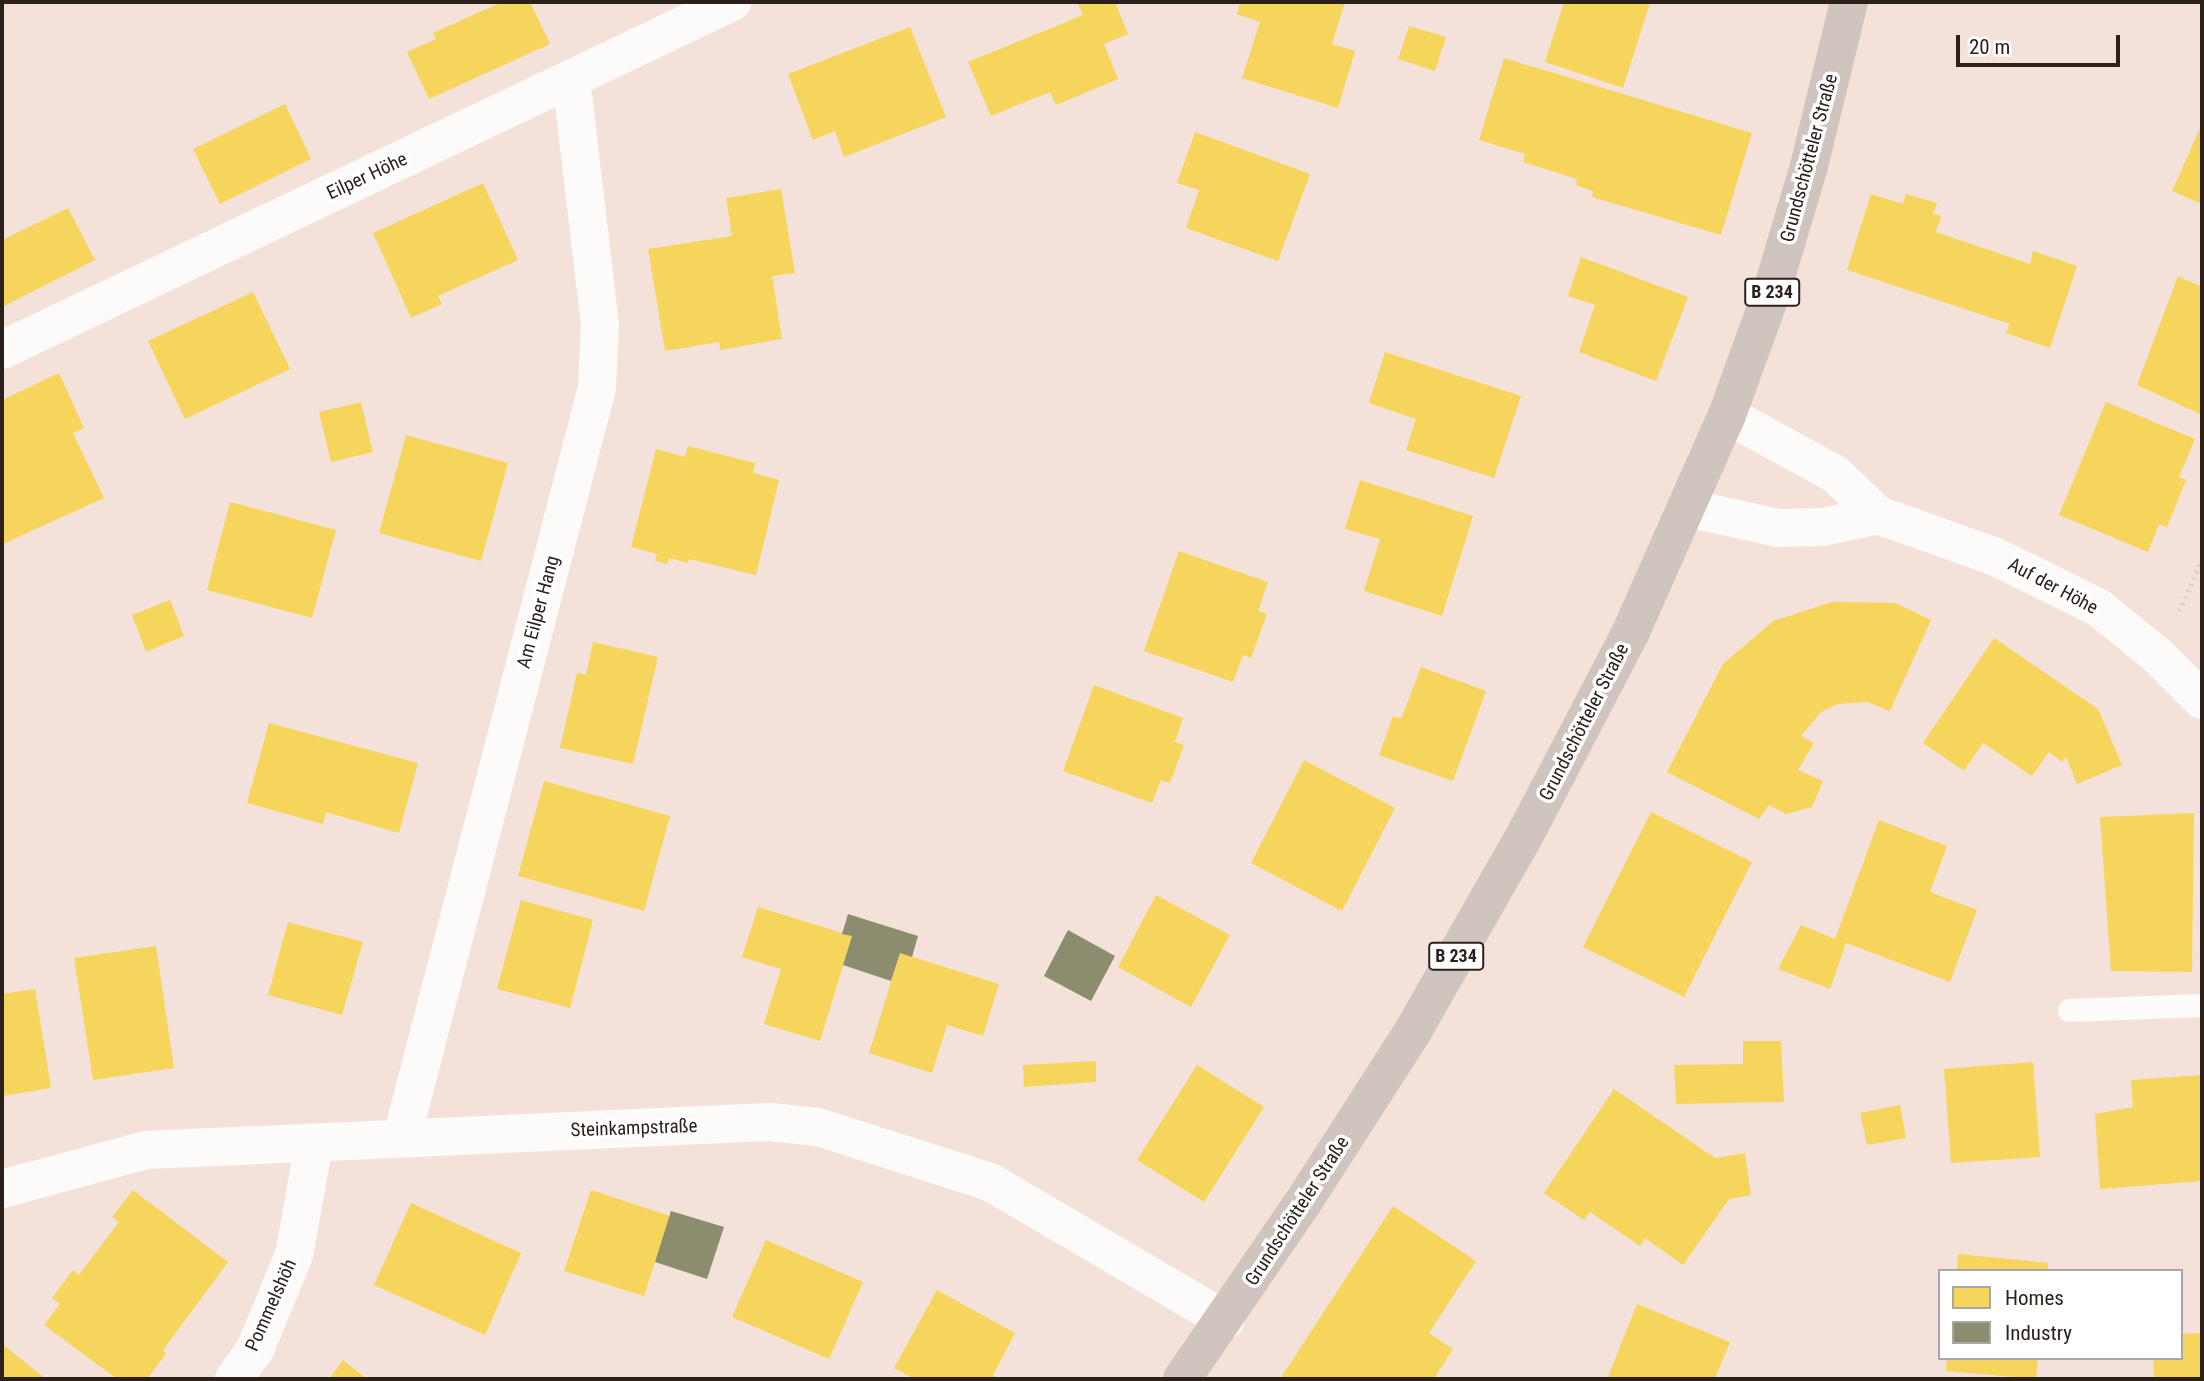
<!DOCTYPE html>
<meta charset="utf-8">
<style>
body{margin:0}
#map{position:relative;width:2204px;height:1381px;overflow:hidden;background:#f4e2da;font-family:"Roboto Condensed",sans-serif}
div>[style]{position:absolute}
.homes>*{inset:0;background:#f6d55c}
.industry>*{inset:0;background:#8c8c6e}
.path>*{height:4.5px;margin-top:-2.25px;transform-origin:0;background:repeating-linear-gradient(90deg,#d5d0cd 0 2px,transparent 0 7px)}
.lane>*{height:23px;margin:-11.5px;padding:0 11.5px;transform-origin:11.5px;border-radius:11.5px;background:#fdfbf9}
.street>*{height:38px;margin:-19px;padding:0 19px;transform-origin:19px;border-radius:19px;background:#fdfbf9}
.primary>*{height:38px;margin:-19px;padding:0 19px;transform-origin:19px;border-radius:19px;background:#cfc4be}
span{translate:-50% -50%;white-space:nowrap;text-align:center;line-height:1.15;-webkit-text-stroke:7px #fff;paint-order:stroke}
.shield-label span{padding:2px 5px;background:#fff;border:2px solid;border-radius:5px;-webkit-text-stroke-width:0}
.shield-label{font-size:18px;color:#2c201b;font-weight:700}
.street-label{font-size:19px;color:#2c201b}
.frame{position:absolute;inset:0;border:4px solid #2c201b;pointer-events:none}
.legend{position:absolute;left:1938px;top:1269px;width:245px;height:91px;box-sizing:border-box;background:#fff;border:2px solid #aba6a4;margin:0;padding:9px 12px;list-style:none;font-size:21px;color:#2c201b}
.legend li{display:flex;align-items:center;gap:14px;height:35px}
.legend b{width:35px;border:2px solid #aba6a4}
.scale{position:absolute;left:1956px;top:35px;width:164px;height:32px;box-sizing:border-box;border:4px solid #2c201b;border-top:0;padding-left:9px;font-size:21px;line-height:24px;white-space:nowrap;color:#2c201b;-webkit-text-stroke:5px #fff;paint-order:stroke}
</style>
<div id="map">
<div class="homes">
<i style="clip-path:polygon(502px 2px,530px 2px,550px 44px,429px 99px,407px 52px,436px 39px,433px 33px)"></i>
<i style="clip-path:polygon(1077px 2px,1115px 2px,1128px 34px,1104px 44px,1118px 79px,1056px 105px,1050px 92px,991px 116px,968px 62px,1083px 15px)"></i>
<i style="clip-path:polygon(1240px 2px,1345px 2px,1332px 44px,1355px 51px,1338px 108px,1242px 78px,1260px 22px,1237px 14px)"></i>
<i style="clip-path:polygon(1564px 2px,1650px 3px,1623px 88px,1545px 62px)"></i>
<i style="clip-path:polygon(1409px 26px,1446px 37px,1435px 71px,1398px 59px)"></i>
<i style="clip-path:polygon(910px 27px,946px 117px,844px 157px,835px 131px,813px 140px,788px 74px)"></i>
<i style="clip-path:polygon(1504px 58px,1752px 133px,1721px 235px,1592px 197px,1593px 191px,1576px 185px,1577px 179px,1523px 162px,1525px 154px,1479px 140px)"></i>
<i style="clip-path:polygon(285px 104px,311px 159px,220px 204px,193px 149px)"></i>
<i style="clip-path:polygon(2202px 124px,2202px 204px,2172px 191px)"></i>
<i style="clip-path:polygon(1195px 132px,1310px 174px,1278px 261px,1186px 228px,1199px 190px,1177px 183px)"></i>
<i style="clip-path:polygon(483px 183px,518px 260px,438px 296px,442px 304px,411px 318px,373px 233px)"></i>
<i style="clip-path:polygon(781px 189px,795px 273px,772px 276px,782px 339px,720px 350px,719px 342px,665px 351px,648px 249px,732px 236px,726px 198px)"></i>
<i style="clip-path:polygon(1871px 194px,1903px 204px,1906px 194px,1937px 203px,1933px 214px,1941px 216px,1936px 232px,2030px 264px,2033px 251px,2077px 266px,2050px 348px,2006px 333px,2010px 324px,1847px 270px)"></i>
<i style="clip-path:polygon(68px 208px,95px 260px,2px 307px,2px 240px)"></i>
<i style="clip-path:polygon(1581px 257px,1688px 297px,1656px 381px,1579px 352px,1595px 305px,1568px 296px)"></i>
<i style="clip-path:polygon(2178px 276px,2202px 287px,2202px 415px,2137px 385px)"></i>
<i style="clip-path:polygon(253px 292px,290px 369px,185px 419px,148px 341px)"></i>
<i style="clip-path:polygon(1385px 352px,1521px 396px,1494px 478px,1406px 450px,1416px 419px,1369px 403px)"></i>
<i style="clip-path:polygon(59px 373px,84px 428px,73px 433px,104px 498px,3px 544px,2px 400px)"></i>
<i style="clip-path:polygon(361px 402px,373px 452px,331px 462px,319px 412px)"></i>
<i style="clip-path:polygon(2106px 402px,2195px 439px,2179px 477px,2186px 480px,2167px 527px,2159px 524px,2148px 552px,2059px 515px)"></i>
<i style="clip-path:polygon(406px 435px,508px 463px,481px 561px,379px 533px)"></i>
<i style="clip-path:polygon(688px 446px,755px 463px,753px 473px,779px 480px,756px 575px,689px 559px,688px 563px,669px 558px,668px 564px,655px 561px,657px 554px,631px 547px,656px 449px,685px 457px)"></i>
<i style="clip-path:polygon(1360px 480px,1473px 516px,1442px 616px,1364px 591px,1380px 539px,1345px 529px)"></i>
<i style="clip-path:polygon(230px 502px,336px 530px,312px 618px,207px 590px)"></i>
<i style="clip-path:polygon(1179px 551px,1268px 582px,1258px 611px,1267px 614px,1251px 658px,1243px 655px,1233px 682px,1144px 651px)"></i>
<i style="clip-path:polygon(170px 600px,184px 636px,146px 652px,132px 615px)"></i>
<i style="clip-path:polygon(1832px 602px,1895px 603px,1931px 620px,1890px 711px,1867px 702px,1838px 704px,1821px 712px,1801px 736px,1814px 743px,1798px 770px,1823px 781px,1812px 807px,1786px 814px,1769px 805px,1759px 819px,1667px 772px,1723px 664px,1773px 621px)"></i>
<i style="clip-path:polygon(1994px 638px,2098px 709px,2122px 765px,2077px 784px,2066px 757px,2062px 762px,2049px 752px,2032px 776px,1983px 743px,1964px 771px,1923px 743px)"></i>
<i style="clip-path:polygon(593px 642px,658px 657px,633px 764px,560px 748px,577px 673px,586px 675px)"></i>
<i style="clip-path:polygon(1421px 667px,1486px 691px,1453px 781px,1379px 755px,1393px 716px,1401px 719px)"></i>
<i style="clip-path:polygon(1094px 685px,1183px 718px,1175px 742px,1184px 745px,1170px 783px,1161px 780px,1152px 803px,1063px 771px)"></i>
<i style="clip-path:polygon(269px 723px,418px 763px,399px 833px,326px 812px,323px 824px,247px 803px)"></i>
<i style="clip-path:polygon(1304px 760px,1395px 808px,1342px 911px,1251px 863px)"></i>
<i style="clip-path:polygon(544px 781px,670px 816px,644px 911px,518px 876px)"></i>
<i style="clip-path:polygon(1651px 812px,1752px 862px,1684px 997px,1583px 947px)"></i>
<i style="clip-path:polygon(2194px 813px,2192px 972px,2111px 971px,2100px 817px)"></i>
<i style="clip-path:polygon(1879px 820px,1947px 846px,1930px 892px,1977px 910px,1950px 982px,1846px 943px,1830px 989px,1778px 969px,1801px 925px,1835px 939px)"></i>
<i style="clip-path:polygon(1156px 895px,1230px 935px,1191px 1007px,1118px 967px)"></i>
<i style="clip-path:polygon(521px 900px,593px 920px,570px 1008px,497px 989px)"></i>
<i style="clip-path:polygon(758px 907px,852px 936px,820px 1041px,764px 1024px,781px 969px,742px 957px)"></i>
<i style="clip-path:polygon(288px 922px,363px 942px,342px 1015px,268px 995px)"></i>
<i style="clip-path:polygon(156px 946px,174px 1068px,93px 1080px,74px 958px)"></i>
<i style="clip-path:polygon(900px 953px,999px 984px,983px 1036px,947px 1025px,932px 1073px,869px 1053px)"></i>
<i style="clip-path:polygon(35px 989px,51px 1088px,2px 1096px,2px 994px)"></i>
<i style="clip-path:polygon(1743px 1041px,1781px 1041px,1784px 1102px,1676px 1104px,1674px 1065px,1743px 1064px)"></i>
<i style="clip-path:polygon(1096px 1061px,1096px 1082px,1024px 1087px,1023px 1065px)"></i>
<i style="clip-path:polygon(2033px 1062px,2040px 1157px,1951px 1163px,1944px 1069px)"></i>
<i style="clip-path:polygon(1197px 1065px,1264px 1107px,1204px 1202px,1137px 1160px)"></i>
<i style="clip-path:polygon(2202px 1075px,2202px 1181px,2100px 1189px,2095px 1114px,2133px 1107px,2131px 1080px)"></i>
<i style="clip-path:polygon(1614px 1089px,1715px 1158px,1745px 1153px,1751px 1195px,1729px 1199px,1683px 1265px,1645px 1238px,1640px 1246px,1590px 1212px,1584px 1220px,1544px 1193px)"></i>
<i style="clip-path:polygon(1900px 1105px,1906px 1138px,1867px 1145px,1860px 1113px)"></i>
<i style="clip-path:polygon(133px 1190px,228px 1262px,163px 1350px,166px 1354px,147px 1379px,117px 1379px,44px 1325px,60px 1304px,52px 1298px,73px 1270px,79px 1275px,119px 1222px,112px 1217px)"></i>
<i style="clip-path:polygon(591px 1190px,670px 1216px,644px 1296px,564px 1271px)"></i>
<i style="clip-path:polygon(411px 1203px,521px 1253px,485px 1335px,374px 1285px)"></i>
<i style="clip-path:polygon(1393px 1206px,1476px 1261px,1429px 1333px,1453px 1349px,1434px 1379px,1280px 1379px)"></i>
<i style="clip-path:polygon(766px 1240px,863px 1282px,829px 1359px,732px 1317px)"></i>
<i style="clip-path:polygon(1958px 1254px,2048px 1263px,2048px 1271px,1957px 1271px)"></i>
<i style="clip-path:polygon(937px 1290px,1015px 1333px,993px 1375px,1000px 1379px,914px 1379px,894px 1368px)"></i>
<i style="clip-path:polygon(1637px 1304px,1730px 1342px,1715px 1379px,1607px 1379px)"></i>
<i style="clip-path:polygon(2202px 1333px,2202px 1379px,2154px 1379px,2153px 1358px,2181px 1358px,2181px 1334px)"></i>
<i style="clip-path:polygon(2px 1344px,46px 1379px,2px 1379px)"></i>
<i style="clip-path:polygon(1947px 1358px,2038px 1358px,2036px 1379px,1946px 1371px)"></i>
<i style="clip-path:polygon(343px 1360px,367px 1379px,329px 1379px)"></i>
</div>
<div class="industry">
<i style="clip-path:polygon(848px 914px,918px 936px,912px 957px,900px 953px,891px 981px,843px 965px,852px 936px,842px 934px)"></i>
<i style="clip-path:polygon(1068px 930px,1115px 956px,1091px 1001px,1044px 976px)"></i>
<i style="clip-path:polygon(671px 1211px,724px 1227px,707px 1279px,655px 1262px)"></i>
</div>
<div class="path">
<i style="left:2179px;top:611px;width:56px;rotate:-65.7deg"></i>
</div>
<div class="lane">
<i style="left:2069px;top:1010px;width:133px;rotate:-2.2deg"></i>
</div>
<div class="street">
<i style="left:2px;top:350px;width:809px;rotate:-25.49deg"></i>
<i style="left:1727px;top:415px;width:123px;rotate:28.6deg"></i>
<i style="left:1835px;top:474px;width:59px;rotate:43.6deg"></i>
<i style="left:1878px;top:515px;width:125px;rotate:19.6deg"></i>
<i style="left:1996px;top:557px;width:115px;rotate:26.3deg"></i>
<i style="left:2099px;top:608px;width:76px;rotate:39.1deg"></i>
<i style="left:2158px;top:656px;width:62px;rotate:45deg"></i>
<i style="left:1687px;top:508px;width:93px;rotate:12.4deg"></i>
<i style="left:1778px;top:528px;width:45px;rotate:-1.3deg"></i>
<i style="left:1823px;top:527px;width:56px;rotate:-12.3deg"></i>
<i style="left:402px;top:1137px;width:774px;rotate:-75.41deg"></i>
<i style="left:597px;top:388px;width:63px;rotate:-87.3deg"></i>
<i style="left:600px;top:325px;width:248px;rotate:-96.7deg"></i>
<i style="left:2px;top:1189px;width:150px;rotate:-15.1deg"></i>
<i style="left:147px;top:1150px;width:625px;rotate:-2.57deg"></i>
<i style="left:771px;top:1122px;width:47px;rotate:6.1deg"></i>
<i style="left:818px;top:1127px;width:181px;rotate:17.7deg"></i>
<i style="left:990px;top:1182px;width:273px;rotate:30.4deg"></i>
<i style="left:234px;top:1379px;width:39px;rotate:-55deg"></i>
<i style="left:256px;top:1347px;width:100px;rotate:-67.6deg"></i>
<i style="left:294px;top:1255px;width:113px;rotate:-79.8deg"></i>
</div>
<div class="primary">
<i style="left:1182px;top:1379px;width:212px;rotate:-55.6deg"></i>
<i style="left:1302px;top:1204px;width:206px;rotate:-57.3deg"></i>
<i style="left:1413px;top:1031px;width:232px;rotate:-60.3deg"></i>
<i style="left:1528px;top:829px;width:218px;rotate:-62.4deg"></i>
<i style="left:1629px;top:636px;width:242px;rotate:-66.1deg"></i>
<i style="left:1727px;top:415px;width:126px;rotate:-70deg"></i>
<i style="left:1770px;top:297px;width:137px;rotate:-73.4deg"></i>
<i style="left:1809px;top:166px;width:169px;rotate:-76.3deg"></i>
</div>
<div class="shield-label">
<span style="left:1772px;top:292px">B 234</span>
<span style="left:1456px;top:956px">B 234</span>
</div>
<div class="street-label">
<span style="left:1809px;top:158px;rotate:-75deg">Grundschötteler Straße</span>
<span style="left:367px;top:176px;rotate:-25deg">Eilper Höhe</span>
<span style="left:2053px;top:586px;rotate:28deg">Auf der Höhe</span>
<span style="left:538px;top:612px;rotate:-75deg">Am Eilper Hang</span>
<span style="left:1584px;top:722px;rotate:-63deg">Grundschötteler Straße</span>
<span style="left:634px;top:1128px;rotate:-2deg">Steinkampstraße</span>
<span style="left:1297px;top:1211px;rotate:-57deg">Grundschötteler Straße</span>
<span style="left:271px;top:1305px;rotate:-66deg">Pommelshöh</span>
</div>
<div class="frame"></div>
<ul class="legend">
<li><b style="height:19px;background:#f6d55c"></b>Homes</li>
<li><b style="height:19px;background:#8c8c6e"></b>Industry</li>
</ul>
<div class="scale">20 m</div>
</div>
